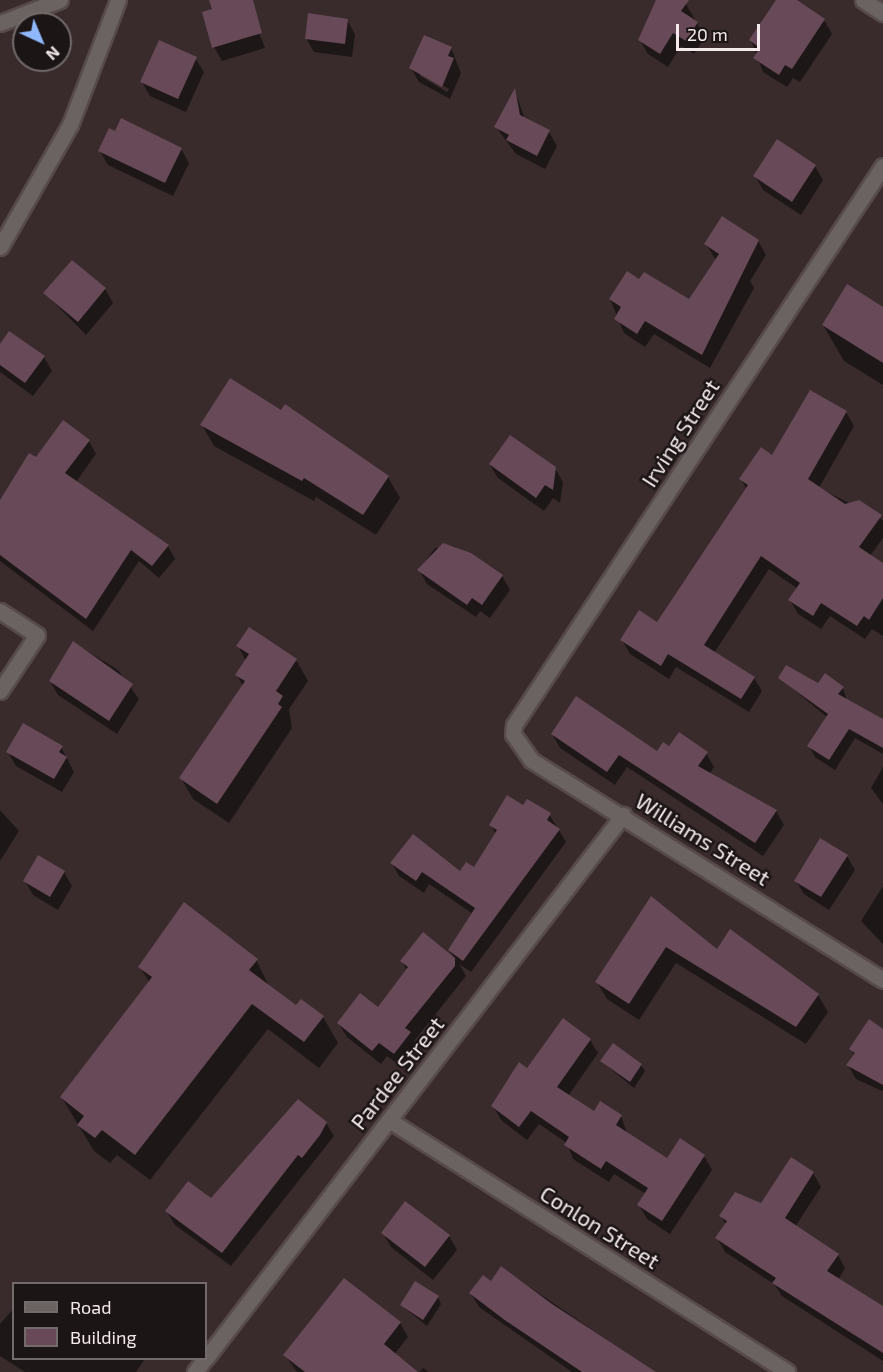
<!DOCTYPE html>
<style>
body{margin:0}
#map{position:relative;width:883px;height:1372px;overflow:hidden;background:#392b2c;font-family:"Exo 2",sans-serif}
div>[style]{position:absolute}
.shadow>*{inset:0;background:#0007}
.building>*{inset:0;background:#674957}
.roads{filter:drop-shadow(2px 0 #574a4b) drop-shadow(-2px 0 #574a4b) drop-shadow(0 2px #574a4b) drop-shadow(0 -2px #574a4b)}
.minor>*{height:15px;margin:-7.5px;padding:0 7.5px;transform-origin:7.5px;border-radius:7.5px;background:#6a6361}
span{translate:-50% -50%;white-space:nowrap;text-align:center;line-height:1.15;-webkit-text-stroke:5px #1c1516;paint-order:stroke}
.street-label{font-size:22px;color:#f4eaeb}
.legend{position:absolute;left:12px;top:1282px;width:195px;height:78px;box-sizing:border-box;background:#1c1516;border:2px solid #726a6b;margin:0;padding:8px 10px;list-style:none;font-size:18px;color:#f4eaeb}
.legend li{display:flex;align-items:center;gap:12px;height:30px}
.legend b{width:30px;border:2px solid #726a6b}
.north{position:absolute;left:12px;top:12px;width:60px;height:60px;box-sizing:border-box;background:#1c1516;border:2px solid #726a6b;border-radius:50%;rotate:136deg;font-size:16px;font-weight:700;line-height:24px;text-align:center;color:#f4eaeb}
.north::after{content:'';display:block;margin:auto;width:21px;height:27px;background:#8fb8fd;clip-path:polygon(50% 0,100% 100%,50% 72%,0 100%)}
.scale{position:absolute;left:676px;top:24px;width:84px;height:27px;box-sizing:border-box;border:3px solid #f4eaeb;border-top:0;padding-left:8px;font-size:18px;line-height:21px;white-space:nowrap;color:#f4eaeb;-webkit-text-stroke:4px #1c1516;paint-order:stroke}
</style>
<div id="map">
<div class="shadow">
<i style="clip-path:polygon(227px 0,238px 0,252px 15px,265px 48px,222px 61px,214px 47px,214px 10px)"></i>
<i style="clip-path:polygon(657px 0,686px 4px,705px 37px,694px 54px,681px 46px,668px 67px,648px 54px,640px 40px)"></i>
<i style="clip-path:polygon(777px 0,794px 0,824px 20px,832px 34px,800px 82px,793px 78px,787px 87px,763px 72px,751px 40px)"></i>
<i style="clip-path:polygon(347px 20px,355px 34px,352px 57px,314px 52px,306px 38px)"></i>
<i style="clip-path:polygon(evenodd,451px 48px,461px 73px,450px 99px,419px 82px,411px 68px,451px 48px,420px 73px,449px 89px,447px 92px,420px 76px,420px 73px)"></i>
<i style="clip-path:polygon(195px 58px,204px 72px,186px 112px,150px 96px,142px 82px)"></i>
<i style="clip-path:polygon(515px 91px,525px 119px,549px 132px,557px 146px,545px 169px,516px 154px,496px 127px)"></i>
<i style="clip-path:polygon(181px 149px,189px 163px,173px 196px,108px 165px,100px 151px)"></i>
<i style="clip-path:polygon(815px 166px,823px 180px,801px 215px,763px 190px,755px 176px)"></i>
<i style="clip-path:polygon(758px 241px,766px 255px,750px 281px,754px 288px,710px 368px,654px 334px,645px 347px,624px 333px,610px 299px,639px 281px,690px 301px,716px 260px,706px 244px)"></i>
<i style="clip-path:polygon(105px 289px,113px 303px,86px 335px,45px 293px)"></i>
<i style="clip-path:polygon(883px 309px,883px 385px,844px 361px,823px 325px)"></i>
<i style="clip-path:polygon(0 346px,44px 357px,52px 371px,33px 396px,0 372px)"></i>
<i style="clip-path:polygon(810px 392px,846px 412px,854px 426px,819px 488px,883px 520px,883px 538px,870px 556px,883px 565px,883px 636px,872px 629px,865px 639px,830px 616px,821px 629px,798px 614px,790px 600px,798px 589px,769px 569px,714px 653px,754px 678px,762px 691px,749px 712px,676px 667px,669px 679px,630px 654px,622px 640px,657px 624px,747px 490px,741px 479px,772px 457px)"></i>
<i style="clip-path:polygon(202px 425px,388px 477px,400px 498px,376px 535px,316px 497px,314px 501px,214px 446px)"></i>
<i style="clip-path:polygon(89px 441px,96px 454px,76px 482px,168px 546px,175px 559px,159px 578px,139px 561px,93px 631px,0 561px,0 510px)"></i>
<i style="clip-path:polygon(490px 465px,555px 468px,563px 482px,560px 503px,553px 498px,544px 511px,498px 478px)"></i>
<i style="clip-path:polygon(454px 546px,502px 576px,510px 590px,490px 618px,480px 611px,476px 617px,427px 584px,419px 570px,435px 548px)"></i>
<i style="clip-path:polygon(74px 643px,118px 670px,139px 699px,117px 734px,58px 695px,50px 681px)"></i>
<i style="clip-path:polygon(238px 646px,296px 660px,308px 681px,289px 709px,292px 728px,229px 823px,193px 799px,181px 778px,243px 686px,237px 675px,246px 661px)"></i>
<i style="clip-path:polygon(780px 678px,843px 688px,847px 701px,883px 721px,883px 754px,855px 738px,835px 770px,815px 757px,809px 746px,828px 718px)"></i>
<i style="clip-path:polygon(552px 734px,658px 753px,670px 748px,706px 753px,714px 767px,710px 774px,776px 811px,784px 825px,763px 856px,627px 767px,615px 785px,560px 748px)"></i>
<i style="clip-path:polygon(61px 747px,74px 772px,62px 792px,16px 766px,8px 752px)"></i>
<i style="clip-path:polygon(883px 767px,883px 804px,871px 788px)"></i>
<i style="clip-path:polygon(0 810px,19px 831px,0 861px)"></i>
<i style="clip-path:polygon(549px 814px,566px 842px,471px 972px,459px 964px,466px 976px,414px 1041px,418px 1047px,402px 1067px,387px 1056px,381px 1064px,347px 1037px,339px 1024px,378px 1009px,407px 971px,402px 961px,455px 959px,449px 950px,473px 914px,429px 884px,424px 893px,399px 876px,392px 863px,460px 873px,474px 869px,496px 834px,491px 825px)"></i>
<i style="clip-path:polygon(847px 856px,855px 870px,829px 910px,804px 894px,796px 881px)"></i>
<i style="clip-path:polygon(64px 872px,72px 886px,58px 910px,33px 895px,25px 881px)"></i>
<i style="clip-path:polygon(883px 886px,883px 944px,861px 921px)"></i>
<i style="clip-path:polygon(652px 898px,718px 951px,818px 995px,828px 1012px,806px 1044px,676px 963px,639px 1020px,607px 999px,597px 982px)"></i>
<i style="clip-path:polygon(256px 960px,270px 988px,296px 1008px,323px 1017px,338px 1043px,319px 1068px,268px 1029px,150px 1180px,117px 1155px,110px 1163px,94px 1151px,62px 1098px,150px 983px,140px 967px)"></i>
<i style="clip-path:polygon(883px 1031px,883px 1090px,882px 1091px,856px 1079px,848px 1065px,855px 1056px,851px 1049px)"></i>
<i style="clip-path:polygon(590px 1040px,598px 1053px,568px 1096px,595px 1113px,621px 1116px,627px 1133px,668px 1160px,704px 1156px,712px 1170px,670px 1234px,647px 1219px,639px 1205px,646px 1194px,614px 1174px,609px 1182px,573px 1159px,567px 1143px,539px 1124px,527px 1140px,501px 1120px,493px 1106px,527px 1070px)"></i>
<i style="clip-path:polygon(601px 1061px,641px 1065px,645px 1071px,634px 1088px)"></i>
<i style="clip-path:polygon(326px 1123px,334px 1136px,231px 1266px,175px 1225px,167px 1212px,211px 1200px)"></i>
<i style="clip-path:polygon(791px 1159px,813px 1173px,821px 1187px,795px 1227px,838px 1255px,845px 1268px,838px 1280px,883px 1308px,883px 1361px,782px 1296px,774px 1284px,725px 1252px,717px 1238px,726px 1225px,721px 1216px,761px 1205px)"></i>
<i style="clip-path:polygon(383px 1233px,449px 1236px,457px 1250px,433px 1280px,391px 1247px)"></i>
<i style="clip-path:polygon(502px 1268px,649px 1369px,651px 1372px,572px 1372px,479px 1307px,471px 1294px,491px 1283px)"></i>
<i style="clip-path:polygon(438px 1297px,441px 1304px,427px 1326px,401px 1305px)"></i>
<i style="clip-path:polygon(14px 1308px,14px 1358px,144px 1360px,136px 1372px,25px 1372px,0 1356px,0 1324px)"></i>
<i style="clip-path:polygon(400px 1323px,408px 1337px,386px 1365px,370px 1372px,297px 1372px,285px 1355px)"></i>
<i style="clip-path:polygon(423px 1368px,429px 1372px,420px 1372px)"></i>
</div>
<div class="building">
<i style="clip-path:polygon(209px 0,253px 0,262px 33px,212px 48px,202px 12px,212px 9px)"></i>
<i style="clip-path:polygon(656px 0,689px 0,681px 11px,698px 22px,686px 41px,673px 33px,660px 54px,638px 40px)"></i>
<i style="clip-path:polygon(776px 0,797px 0,825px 19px,792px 69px,785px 65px,779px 75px,753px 58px,760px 48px,749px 40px)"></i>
<i style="clip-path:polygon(308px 13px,348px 19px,345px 44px,305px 39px)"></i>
<i style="clip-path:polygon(424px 35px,452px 47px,448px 56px,454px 58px,442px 87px,409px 68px)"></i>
<i style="clip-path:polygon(159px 40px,197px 57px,178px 99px,140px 82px)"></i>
<i style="clip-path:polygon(515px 88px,520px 115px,550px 130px,537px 156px,506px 140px,509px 135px,494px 127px)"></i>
<i style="clip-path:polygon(121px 118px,182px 148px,165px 183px,98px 151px,109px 128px,115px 131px)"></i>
<i style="clip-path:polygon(777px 139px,816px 165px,792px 202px,753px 176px)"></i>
<i style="clip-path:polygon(722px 216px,759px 240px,702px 355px,645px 321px,637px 334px,614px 319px,621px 307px,609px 299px,627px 271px,639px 279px,644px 272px,689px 299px,719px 254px,704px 244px)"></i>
<i style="clip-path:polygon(72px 260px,106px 288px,78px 322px,43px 293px)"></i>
<i style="clip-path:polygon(847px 284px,883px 307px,883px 363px,822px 325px)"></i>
<i style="clip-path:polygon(9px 331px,45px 356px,25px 383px,0 365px,0 344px)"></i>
<i style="clip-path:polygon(230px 378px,281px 410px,285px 404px,389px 476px,363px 515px,304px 478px,302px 481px,200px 425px)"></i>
<i style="clip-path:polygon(810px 390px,847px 411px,808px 479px,845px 504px,859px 500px,882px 515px,859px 547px,883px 563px,883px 598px,869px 620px,864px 616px,857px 626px,821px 603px,813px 616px,788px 600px,800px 583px,761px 556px,704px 645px,755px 677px,741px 699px,668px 654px,661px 666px,620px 640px,639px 610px,657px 622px,748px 485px,739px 479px,761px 447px,772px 455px)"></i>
<i style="clip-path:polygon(63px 420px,90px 440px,65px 473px,169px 545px,152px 566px,131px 550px,86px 619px,0 555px,0 500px,29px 453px,36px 457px)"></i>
<i style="clip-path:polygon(510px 435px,556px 467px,553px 490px,545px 485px,536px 498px,489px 464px)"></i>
<i style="clip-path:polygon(443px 543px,471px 553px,503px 575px,482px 605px,472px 598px,467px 605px,417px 570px)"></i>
<i style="clip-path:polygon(249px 627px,297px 659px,276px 691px,283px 696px,278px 704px,282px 707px,217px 804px,179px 778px,245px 681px,235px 675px,249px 654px,236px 646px)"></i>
<i style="clip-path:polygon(73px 641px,133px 684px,109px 721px,49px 681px)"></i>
<i style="clip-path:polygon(786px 665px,818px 683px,825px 673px,844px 687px,838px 694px,883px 719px,883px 748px,849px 729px,829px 760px,807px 746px,828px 714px,778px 678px)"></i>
<i style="clip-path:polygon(576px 696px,657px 751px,663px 742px,669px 746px,679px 732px,708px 752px,698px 766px,777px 810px,755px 843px,619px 755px,607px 772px,551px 734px)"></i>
<i style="clip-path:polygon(23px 723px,63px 746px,59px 752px,67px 757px,54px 779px,6px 752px)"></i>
<i style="clip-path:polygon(507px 795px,523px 805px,527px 799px,551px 813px,547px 820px,560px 829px,463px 961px,448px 950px,475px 908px,422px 872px,416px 881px,390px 863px,413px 834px,460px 871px,466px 862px,474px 867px,497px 830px,489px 825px)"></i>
<i style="clip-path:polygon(820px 838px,848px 855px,821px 897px,794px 881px)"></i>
<i style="clip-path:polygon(38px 855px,65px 871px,50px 897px,23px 881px)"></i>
<i style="clip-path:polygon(651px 896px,717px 949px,730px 929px,819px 994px,796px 1027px,666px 947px,629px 1004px,595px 982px)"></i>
<i style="clip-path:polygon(184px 902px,258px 959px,249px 970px,296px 1005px,301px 999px,324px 1016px,304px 1042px,252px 1004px,135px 1155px,102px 1130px,95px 1138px,77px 1125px,84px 1116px,60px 1097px,152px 977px,138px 967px)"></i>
<i style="clip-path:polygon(423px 932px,455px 958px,455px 966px,405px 1028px,411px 1032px,394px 1054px,379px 1043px,372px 1051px,337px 1023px,360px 993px,378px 1007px,408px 967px,400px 961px)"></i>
<i style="clip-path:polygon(563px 1018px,591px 1039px,557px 1087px,594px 1111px,600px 1101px,622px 1115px,616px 1125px,667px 1158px,680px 1138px,705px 1155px,662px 1221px,637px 1205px,648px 1188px,606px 1161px,601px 1169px,564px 1145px,569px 1137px,531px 1111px,519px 1127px,491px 1106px,519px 1062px,527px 1068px)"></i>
<i style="clip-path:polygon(869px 1019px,883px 1029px,883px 1085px,846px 1065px,855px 1053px,849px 1049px)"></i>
<i style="clip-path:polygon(613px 1043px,642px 1064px,630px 1082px,600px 1061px)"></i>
<i style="clip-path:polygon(298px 1099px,327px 1122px,320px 1135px,302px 1158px,298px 1155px,222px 1253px,165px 1211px,188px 1181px,211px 1198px)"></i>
<i style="clip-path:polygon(791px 1157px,814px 1172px,785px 1218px,839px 1254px,827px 1271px,883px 1306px,883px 1353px,772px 1283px,776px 1278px,715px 1238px,727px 1221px,719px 1216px,735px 1192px,761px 1203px)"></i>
<i style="clip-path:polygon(405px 1201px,450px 1235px,425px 1267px,381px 1233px)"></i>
<i style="clip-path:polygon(501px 1266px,552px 1304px,656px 1372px,582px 1372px,506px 1321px,469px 1293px,483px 1275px,491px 1281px)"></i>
<i style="clip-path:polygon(344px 1278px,401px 1322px,384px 1344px,418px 1372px,305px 1372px,283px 1355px)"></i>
<i style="clip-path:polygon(415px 1281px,439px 1296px,423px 1320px,400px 1305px)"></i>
</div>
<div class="roads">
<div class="minor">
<i style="left:863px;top:0;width:24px;rotate:33deg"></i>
<i style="left:0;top:23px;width:64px;rotate:-21deg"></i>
<i style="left:883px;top:166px;width:670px;rotate:123.43deg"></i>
<i style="left:514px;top:725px;width:9px;rotate:96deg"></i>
<i style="left:513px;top:734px;width:32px;rotate:55deg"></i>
<i style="left:531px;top:760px;width:415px;rotate:32deg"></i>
<i style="left:0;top:247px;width:141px;rotate:-60.2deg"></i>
<i style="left:70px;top:125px;width:134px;rotate:-69deg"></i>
<i style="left:0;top:611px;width:44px;rotate:33deg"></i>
<i style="left:37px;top:635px;width:67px;rotate:123.5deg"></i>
<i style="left:389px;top:1120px;width:471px;rotate:32.3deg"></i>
<i style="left:206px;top:1358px;width:685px;rotate:-52.48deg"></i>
<i style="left:195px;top:1372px;width:17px;rotate:-54deg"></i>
</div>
</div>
<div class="street-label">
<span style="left:680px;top:433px;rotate:-57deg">Irving Street</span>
<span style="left:703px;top:839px;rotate:32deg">Williams Street</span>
<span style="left:397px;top:1073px;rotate:-52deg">Pardee Street</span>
<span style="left:600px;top:1227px;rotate:32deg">Conlon Street</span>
</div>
<ul class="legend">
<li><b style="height:8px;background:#6a6361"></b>Road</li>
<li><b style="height:16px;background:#674957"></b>Building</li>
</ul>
<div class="north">N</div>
<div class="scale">20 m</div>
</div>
